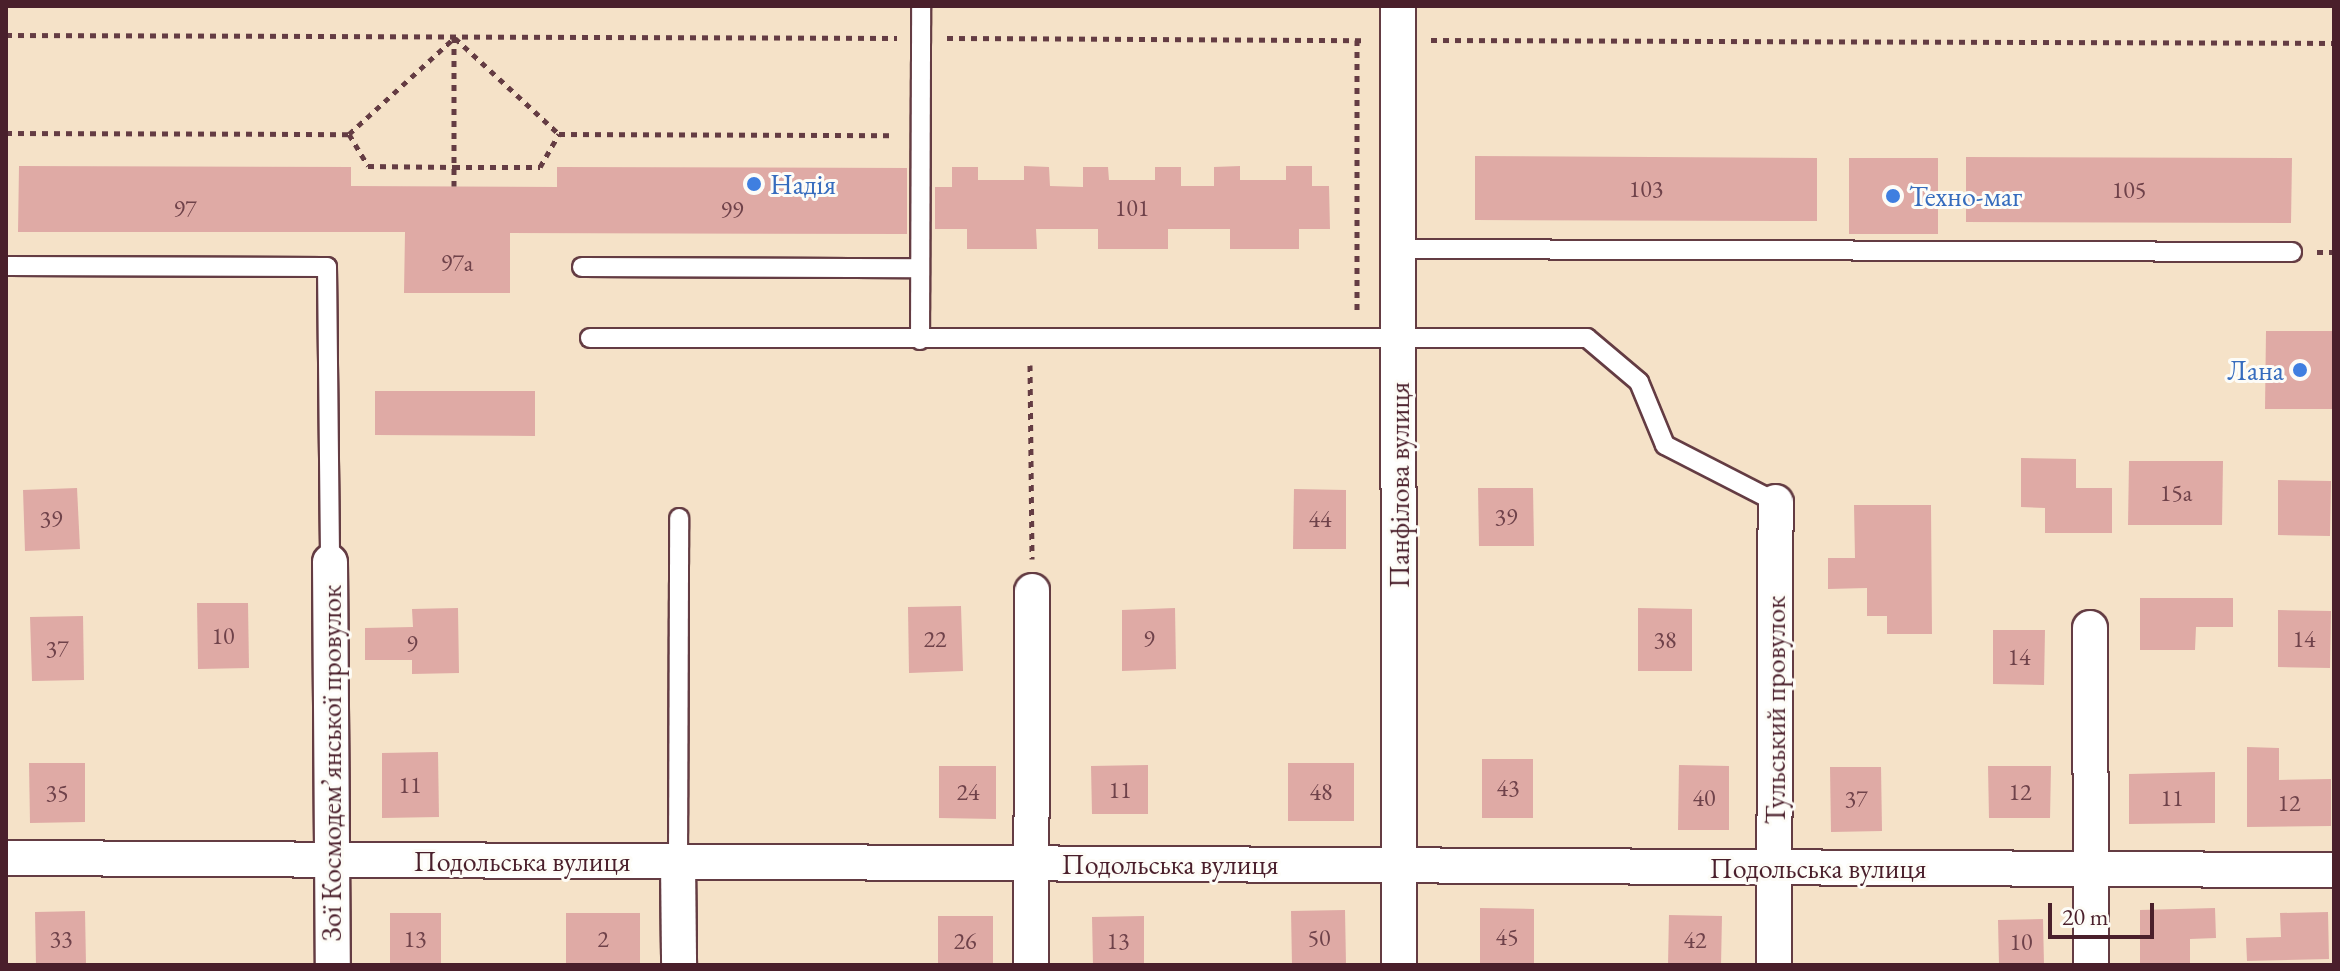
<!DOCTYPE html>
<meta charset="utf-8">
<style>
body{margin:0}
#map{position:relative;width:2340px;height:971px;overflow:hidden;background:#f5e2c8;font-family:"EB Garamond",serif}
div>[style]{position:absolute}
.building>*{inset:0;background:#dfaaa5}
.path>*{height:5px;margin-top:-2.5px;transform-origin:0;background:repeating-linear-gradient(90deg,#643c43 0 6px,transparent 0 12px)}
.roads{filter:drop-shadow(2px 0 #643c43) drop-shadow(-2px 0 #643c43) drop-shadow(0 2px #643c43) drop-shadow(0 -2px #643c43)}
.lane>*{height:18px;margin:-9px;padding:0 9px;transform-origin:9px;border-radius:9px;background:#fff}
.street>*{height:34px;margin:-17px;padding:0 17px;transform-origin:17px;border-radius:17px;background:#fff}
.dots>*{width:22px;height:22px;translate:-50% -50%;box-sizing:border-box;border:4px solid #fdfcf7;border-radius:50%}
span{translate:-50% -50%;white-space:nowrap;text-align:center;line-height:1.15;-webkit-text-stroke:6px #fdfcf7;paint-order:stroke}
.number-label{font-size:24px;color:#6f424a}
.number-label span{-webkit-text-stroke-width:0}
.shop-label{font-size:28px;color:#366cbe}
.left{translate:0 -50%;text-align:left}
.right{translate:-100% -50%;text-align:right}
.street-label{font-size:28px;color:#4a1f2b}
.frame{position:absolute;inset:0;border:8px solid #4a1f2b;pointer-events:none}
.scale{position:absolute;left:2048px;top:903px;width:106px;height:36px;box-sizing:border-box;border:4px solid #4a1f2b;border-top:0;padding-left:10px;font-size:24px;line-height:28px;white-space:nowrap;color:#4a1f2b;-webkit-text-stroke:6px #fdfcf7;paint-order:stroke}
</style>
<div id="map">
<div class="building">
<i style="clip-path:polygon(1475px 156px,1817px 158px,1817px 221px,1475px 220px)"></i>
<i style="clip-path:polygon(1966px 157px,2292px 158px,2291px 223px,1966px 222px)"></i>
<i style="clip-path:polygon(1849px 158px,1938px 158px,1938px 234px,1849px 234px)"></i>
<i style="clip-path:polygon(19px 166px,351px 167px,351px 186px,557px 187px,557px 167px,907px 168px,907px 234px,510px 233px,510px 293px,404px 293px,405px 232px,18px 232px)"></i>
<i style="clip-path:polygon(1024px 166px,1049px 167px,1050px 186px,1083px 187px,1083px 167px,1108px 167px,1109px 180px,1155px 180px,1155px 167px,1181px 167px,1181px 186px,1214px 186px,1214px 167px,1240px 166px,1240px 180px,1286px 180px,1286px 166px,1312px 166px,1312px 186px,1329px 186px,1330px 229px,1299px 229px,1299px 249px,1230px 249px,1230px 229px,1168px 229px,1168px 249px,1098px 249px,1098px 229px,1036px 229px,1037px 249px,967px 249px,967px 229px,935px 229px,935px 187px,952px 187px,952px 167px,978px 167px,978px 180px,1024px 180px)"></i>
<i style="clip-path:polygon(2266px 331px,2334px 331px,2334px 409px,2265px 409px)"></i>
<i style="clip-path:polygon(375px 391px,535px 391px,535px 436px,375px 435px)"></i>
<i style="clip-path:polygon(2021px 458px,2076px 459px,2076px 488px,2112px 488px,2112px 533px,2045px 533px,2045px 508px,2021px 507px)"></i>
<i style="clip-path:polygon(2129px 461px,2223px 461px,2222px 525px,2128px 525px)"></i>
<i style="clip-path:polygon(2278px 480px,2331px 481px,2330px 536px,2278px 535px)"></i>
<i style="clip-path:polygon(77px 488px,80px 549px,25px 551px,23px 490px)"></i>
<i style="clip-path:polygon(1478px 488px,1533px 488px,1534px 546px,1479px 546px)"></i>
<i style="clip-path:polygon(1294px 489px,1346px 490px,1346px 549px,1293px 549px)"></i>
<i style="clip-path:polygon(1854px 505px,1931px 505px,1932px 634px,1887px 634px,1887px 616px,1867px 616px,1867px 588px,1828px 589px,1828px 558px,1855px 558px)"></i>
<i style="clip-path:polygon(2140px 598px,2233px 598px,2233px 627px,2196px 627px,2195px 650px,2140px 650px)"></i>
<i style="clip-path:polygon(197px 603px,248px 603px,249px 668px,198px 669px)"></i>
<i style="clip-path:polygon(961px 606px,963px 671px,909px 673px,908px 607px)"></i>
<i style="clip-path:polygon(458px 608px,459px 673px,412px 674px,412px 660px,365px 660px,365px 628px,413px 627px,412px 609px)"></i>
<i style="clip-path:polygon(1175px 608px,1176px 669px,1122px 671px,1122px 610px)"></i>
<i style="clip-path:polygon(1638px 608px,1692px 609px,1692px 671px,1638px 671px)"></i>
<i style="clip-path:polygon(2278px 610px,2331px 611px,2330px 668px,2278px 667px)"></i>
<i style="clip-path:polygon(83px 616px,84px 680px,32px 681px,30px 617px)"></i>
<i style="clip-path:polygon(1993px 630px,2045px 630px,2044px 685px,1993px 684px)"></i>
<i style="clip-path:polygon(2247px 747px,2279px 748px,2279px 780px,2331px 779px,2331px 826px,2247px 827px)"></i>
<i style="clip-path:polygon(438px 752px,439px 817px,382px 818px,382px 753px)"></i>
<i style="clip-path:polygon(1482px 759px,1533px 759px,1533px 818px,1482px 818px)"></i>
<i style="clip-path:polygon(29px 763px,85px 763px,85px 822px,30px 823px)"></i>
<i style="clip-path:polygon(1288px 763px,1354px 763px,1354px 821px,1288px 821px)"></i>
<i style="clip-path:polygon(1148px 765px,1148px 814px,1092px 814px,1091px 766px)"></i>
<i style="clip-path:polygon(1679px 765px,1729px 766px,1729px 830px,1678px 830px)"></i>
<i style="clip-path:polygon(939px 766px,996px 766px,996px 819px,939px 818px)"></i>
<i style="clip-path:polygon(1988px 766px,2051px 766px,2050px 818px,1989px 818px)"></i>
<i style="clip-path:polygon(1830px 767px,1881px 767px,1882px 831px,1831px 832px)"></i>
<i style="clip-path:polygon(2215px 772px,2215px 823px,2129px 824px,2129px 774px)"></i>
<i style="clip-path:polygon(1480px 908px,1534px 909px,1534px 965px,1480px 965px)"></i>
<i style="clip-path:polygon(2215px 908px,2216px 938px,2190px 939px,2190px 965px,2140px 965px,2140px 910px)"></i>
<i style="clip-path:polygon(1345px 910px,1346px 965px,1292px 965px,1291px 911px)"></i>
<i style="clip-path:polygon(85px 911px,86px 965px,36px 965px,35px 912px)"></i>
<i style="clip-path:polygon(2328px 912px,2329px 959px,2247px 961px,2246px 938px,2281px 937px,2280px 913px)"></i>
<i style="clip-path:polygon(390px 913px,441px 913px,441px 965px,390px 965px)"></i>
<i style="clip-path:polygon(566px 913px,640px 913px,640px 965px,566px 965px)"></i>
<i style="clip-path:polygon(1669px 915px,1722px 916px,1721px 965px,1668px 965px)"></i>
<i style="clip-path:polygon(938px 916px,993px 916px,993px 965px,938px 965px)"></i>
<i style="clip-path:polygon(1144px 916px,1144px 965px,1093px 965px,1092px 917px)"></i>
<i style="clip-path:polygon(2043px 919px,2044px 965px,1999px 965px,1998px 920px)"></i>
</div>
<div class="path">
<i style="left:6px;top:35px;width:891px;rotate:0.19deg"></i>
<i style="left:455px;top:38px;width:142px;rotate:42.7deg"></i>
<i style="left:559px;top:134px;width:336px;rotate:0.2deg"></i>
<i style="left:947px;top:38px;width:418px;rotate:0.3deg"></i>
<i style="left:1357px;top:40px;width:275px;rotate:90deg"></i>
<i style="left:1431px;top:40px;width:903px;rotate:0.19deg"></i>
<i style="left:6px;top:133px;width:343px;rotate:0.2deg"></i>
<i style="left:349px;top:134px;width:142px;rotate:-42.4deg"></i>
<i style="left:349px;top:134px;width:37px;rotate:59deg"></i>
<i style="left:368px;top:166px;width:86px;rotate:0.7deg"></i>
<i style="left:454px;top:167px;width:86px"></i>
<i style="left:540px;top:167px;width:38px;rotate:-60deg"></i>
<i style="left:454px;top:186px;width:148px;rotate:-90deg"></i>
<i style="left:2317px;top:252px;width:17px"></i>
<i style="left:1030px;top:365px;width:194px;rotate:89.4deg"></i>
</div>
<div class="roads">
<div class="lane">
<i style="left:1398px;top:249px;width:894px;rotate:0.19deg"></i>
<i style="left:6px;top:266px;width:321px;rotate:0.2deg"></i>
<i style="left:327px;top:267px;width:295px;rotate:89.4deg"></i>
<i style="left:582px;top:267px;width:338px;rotate:0.2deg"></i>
<i style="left:590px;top:338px;width:997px"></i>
<i style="left:1587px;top:338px;width:68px;rotate:40.2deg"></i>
<i style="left:1639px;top:382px;width:68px;rotate:67.6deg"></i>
<i style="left:1665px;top:445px;width:125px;rotate:27.2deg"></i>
<i style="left:920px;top:340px;width:334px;rotate:-89.8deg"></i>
<i style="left:678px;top:861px;width:343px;rotate:-89.8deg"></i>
</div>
<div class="street">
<i style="left:1398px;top:6px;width:959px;rotate:89.94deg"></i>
<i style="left:330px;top:562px;width:403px;rotate:89.6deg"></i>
<i style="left:2090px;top:628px;width:337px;rotate:89.8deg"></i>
<i style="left:6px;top:858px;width:2328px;rotate:0.3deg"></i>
<i style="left:678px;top:861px;width:104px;rotate:89.4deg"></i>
<i style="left:1031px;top:965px;width:374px;rotate:-89.8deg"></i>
<i style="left:1774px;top:965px;width:463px;rotate:-89.8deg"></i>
</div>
</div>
<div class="dots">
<i style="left:754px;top:184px;background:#3f7fe0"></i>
<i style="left:1893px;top:196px;background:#3f7fe0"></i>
<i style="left:2300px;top:370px;background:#3f7fe0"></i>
</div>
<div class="number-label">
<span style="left:1646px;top:189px">103</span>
<span style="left:2129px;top:190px">105</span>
<span style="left:1132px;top:208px">101</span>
<span style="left:185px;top:209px">97</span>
<span style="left:732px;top:210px">99</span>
<span style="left:457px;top:263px">97а</span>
<span style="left:2176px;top:493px">15а</span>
<span style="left:1506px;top:517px">39</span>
<span style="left:51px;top:519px">39</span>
<span style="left:1320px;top:519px">44</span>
<span style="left:223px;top:636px">10</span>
<span style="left:935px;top:639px">22</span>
<span style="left:1149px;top:639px">9</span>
<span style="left:2304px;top:639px">14</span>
<span style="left:1665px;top:640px">38</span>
<span style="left:412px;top:644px">9</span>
<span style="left:57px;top:649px">37</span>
<span style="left:2019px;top:657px">14</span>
<span style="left:410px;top:785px">11</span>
<span style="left:1508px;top:788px">43</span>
<span style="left:1120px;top:790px">11</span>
<span style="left:968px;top:792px">24</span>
<span style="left:1321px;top:792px">48</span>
<span style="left:2020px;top:792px">12</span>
<span style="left:57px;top:793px">35</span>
<span style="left:1704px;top:798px">40</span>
<span style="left:2172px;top:798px">11</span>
<span style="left:1856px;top:799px">37</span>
<span style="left:2289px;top:803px">12</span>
<span style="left:1507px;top:937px">45</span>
<span style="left:1319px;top:938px">50</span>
<span style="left:61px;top:939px">33</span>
<span style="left:415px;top:939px">13</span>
<span style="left:603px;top:939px">2</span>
<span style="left:1695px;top:940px">42</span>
<span style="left:965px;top:941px">26</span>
<span style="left:1118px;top:941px">13</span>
<span style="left:2021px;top:942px">10</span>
</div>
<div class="shop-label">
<span class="left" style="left:770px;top:184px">Надiя</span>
<span class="left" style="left:1909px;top:196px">Техно-маг</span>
<span class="right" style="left:2284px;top:370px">Лана</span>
</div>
<div class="street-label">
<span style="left:1399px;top:485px;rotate:-90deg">Панфілова вулиця</span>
<span style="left:1775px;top:710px;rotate:-90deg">Тульський провулок</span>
<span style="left:331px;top:763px;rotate:-90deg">Зої Космодем’янської провулок</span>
<span style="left:522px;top:861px">Подольська вулиця</span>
<span style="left:1170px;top:864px">Подольська вулиця</span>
<span style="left:1818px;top:868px">Подольська вулиця</span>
</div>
<div class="frame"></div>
<div class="scale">20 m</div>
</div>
